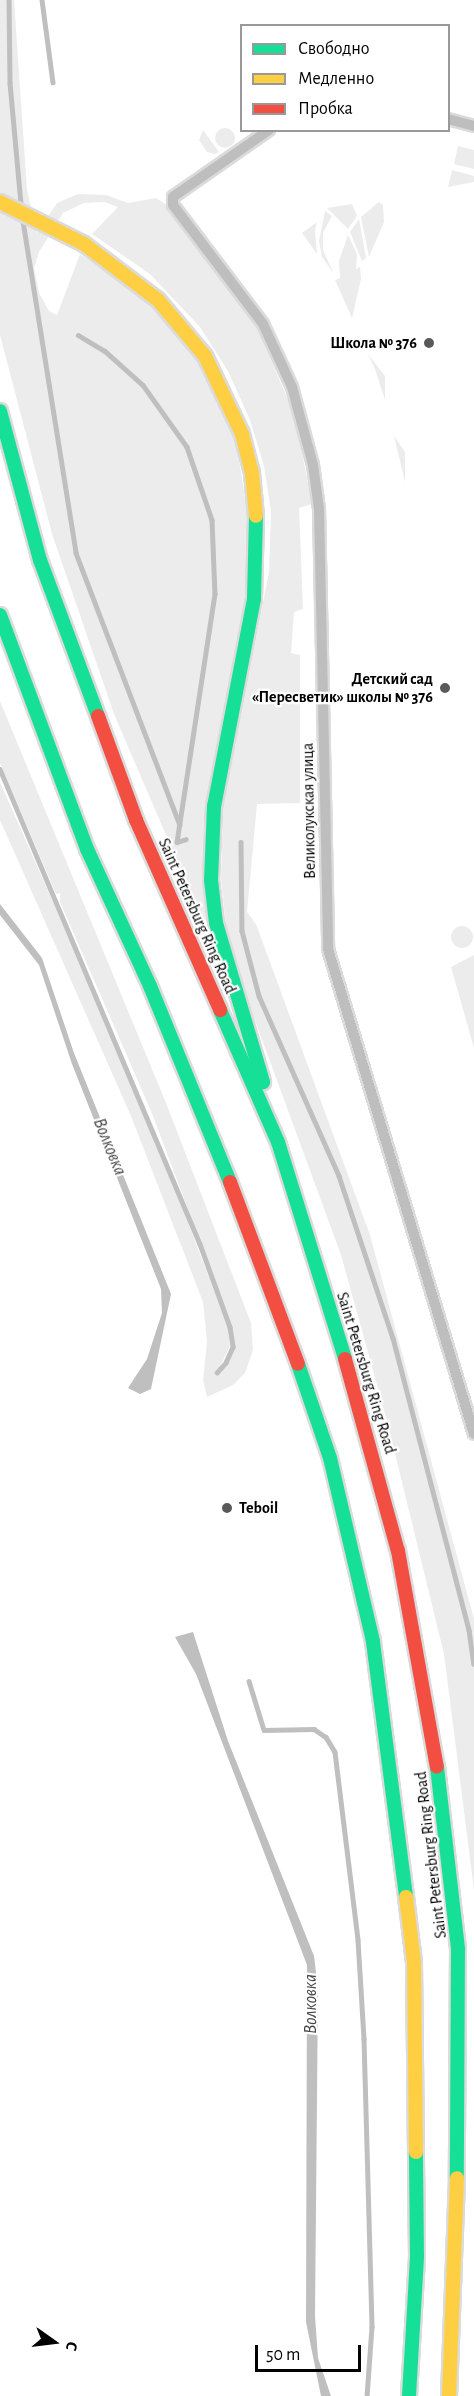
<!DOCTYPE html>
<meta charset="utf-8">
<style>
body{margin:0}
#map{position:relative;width:474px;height:2396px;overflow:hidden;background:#fff;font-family:"Alegreya Sans",sans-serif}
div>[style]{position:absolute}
.green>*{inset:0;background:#ececec}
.round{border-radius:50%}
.water>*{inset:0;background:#bfbfbf}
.stream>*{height:4.5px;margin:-2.25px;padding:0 2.25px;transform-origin:2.25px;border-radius:2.25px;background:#bfbfbf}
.roads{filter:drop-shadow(2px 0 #dbdbdb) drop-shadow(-2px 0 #dbdbdb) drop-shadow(0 2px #dbdbdb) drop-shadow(0 -2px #dbdbdb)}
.street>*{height:10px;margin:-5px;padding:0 5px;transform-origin:5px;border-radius:5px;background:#bebebe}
.fast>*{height:14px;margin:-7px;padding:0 7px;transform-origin:7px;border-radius:7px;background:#16e098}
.slow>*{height:14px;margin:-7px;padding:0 7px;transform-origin:7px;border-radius:7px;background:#ffcf43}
.jam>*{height:14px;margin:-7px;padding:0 7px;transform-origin:7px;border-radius:7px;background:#f24e42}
.dots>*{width:16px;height:16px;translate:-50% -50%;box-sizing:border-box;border:3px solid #fff;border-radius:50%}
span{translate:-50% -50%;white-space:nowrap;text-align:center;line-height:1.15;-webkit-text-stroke:4.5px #fff;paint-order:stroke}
.poi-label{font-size:16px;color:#000;font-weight:700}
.right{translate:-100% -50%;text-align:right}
.left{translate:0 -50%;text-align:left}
.street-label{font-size:16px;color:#000}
.water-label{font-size:18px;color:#444;font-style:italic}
.legend{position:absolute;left:240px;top:24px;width:210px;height:108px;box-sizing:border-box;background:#fff;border:2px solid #999;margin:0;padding:8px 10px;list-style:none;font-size:18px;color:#000}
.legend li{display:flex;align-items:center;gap:12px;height:30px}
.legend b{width:30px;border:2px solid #999}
.north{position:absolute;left:24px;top:2312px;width:60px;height:60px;-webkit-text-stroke:4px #fff;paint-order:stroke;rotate:104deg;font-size:16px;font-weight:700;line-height:24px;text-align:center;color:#000}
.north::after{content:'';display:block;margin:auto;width:21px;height:27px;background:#000;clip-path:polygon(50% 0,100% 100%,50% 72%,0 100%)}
.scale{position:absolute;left:255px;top:2345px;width:106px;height:27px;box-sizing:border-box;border:3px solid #000;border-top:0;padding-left:8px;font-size:18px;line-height:21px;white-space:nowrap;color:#000;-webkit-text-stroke:4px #fff;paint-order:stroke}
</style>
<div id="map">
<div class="green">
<i style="clip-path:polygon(0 0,14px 0,27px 190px,37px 233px,57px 203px,78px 194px,106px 195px,128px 203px,156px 198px,170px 207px,256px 325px,295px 416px,312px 504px,299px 508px,303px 609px,294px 612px,291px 653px,300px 655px,300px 803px,257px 804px,247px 912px,256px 924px,370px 1235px,474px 1619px,474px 1890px,444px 1654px,387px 1421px,341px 1255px,228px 947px,221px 879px,223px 808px,269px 572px,271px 511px,264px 466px,250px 420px,228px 371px,200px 327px,150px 274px,92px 234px,118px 207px,104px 202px,84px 203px,63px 213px,39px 252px,34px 268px,39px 293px,49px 311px,57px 315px,80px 254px,151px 304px,197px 359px,235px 435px,252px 541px,207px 921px,202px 918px,181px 870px,114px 714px,52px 534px,0 335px)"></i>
<i class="round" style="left:215px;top:128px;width:20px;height:20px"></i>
<i style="clip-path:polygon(203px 130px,219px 152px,215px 154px,207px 152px,199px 140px)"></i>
<i style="clip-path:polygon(458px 146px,474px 150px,474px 169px,454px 164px)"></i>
<i style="clip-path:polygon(452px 170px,474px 176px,474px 182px,448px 187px)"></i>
<i style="clip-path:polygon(379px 202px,383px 205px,384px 222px,369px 257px,361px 217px)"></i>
<i style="clip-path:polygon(352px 204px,357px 216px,348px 229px,327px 208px)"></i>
<i style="clip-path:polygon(325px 211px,332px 216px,323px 233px,323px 250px,334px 274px,322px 257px,319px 241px)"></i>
<i style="clip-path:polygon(359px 219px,366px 258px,362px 261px,350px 232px)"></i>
<i style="clip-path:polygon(317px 222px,315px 231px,317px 254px,302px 233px)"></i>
<i style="clip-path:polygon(348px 235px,357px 254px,356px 269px,360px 267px,361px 279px,352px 318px,335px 280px,340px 278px,339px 261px)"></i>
<i style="clip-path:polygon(368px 354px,385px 376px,385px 400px,375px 369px)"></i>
<i style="clip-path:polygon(394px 436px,405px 452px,405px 482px)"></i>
<i style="clip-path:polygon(0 701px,166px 1103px,251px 1323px,253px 1350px,245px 1373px,233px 1385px,207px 1397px,203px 1380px,207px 1341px,203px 1302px,131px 1116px,0 820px,0 782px,146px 1113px,228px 1327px,230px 1346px,215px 1377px,228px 1364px,234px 1346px,232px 1326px,151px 1111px,60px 902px,60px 893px,56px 894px,0 763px)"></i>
<i class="round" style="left:451px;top:926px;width:22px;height:22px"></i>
<i style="clip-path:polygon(474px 955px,474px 1048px,451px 967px)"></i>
</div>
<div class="water">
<i style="clip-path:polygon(0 904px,42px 958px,74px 1053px,171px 1294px,151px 1389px,140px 1394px,128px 1388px,147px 1359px,162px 1313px,161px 1289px,72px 1064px,39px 965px,0 915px)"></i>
<i style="clip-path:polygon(193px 1632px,228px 1741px,314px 1956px,318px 1988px,315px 2316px,318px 2358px,331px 2396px,321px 2396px,306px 2322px,307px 1965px,196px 1674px,175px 1637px)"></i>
</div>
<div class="stream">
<i style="left:9px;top:0;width:83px;rotate:89.3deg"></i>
<i style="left:10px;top:83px;width:121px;rotate:84.8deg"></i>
<i style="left:42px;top:0;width:83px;rotate:82.4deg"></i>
<i style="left:23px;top:221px;width:336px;rotate:80.9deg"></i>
<i style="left:76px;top:553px;width:291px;rotate:69.1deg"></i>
<i style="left:78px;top:335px;width:31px;rotate:31deg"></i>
<i style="left:105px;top:351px;width:51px;rotate:41.8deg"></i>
<i style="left:143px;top:385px;width:76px;rotate:54.6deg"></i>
<i style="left:187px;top:447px;width:77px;rotate:71.1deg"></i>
<i style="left:212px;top:520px;width:74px;rotate:87.7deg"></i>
<i style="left:215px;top:594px;width:251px;rotate:98.7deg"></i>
<i style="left:177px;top:842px;width:9px;rotate:-18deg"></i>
<i style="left:0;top:769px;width:515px;rotate:67.17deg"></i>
<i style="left:200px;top:1244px;width:88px;rotate:70.1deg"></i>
<i style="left:230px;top:1327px;width:20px;rotate:81deg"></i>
<i style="left:233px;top:1347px;width:17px;rotate:114deg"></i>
<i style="left:226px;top:1363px;width:13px;rotate:132deg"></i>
<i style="left:241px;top:842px;width:89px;rotate:89.4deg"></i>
<i style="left:242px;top:931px;width:67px;rotate:75.3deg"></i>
<i style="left:259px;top:996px;width:197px;rotate:66deg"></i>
<i style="left:339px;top:1176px;width:171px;rotate:71.6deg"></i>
<i style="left:393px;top:1338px;width:302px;rotate:75.4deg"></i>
<i style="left:469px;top:1630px;width:34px;rotate:82deg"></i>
<i style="left:249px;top:1681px;width:51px;rotate:73deg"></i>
<i style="left:264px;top:1730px;width:50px;rotate:-1.1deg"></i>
<i style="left:314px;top:1729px;width:14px;rotate:34deg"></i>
<i style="left:326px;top:1737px;width:17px;rotate:59deg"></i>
<i style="left:335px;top:1752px;width:189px;rotate:83deg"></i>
<i style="left:358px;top:1940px;width:99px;rotate:86.5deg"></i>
<i style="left:364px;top:2039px;width:288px;rotate:88.4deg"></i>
<i style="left:372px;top:2327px;width:69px;rotate:94.1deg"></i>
</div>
<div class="roads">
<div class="street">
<i style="left:448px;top:119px;width:27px;rotate:15deg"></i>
<i style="left:269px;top:130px;width:117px;rotate:145.1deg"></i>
<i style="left:173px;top:197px;width:8px;rotate:90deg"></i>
<i style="left:173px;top:205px;width:149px;rotate:52.9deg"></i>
<i style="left:263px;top:324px;width:69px;rotate:65.3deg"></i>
<i style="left:292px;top:387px;width:81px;rotate:74.9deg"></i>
<i style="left:313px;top:465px;width:44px;rotate:82.2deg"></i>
<i style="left:319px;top:509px;width:440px;rotate:88.8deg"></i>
<i style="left:328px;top:949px;width:506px;rotate:73.25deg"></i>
</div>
<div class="fast">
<i style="left:0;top:411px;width:154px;rotate:75deg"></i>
<i style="left:40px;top:560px;width:166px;rotate:69.6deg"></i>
<i style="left:256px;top:516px;width:83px;rotate:91.4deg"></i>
<i style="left:254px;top:599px;width:211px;rotate:100.9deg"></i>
<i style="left:214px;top:806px;width:74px;rotate:92.3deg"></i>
<i style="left:211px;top:880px;width:43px;rotate:83.4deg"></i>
<i style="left:216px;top:923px;width:166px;rotate:73.5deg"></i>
<i style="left:0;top:615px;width:250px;rotate:69.6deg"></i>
<i style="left:87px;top:849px;width:151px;rotate:65.3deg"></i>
<i style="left:150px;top:986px;width:212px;rotate:67.8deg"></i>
<i style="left:220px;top:1010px;width:144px;rotate:66.3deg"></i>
<i style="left:278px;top:1142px;width:227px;rotate:72.8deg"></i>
<i style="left:298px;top:1364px;width:99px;rotate:71.2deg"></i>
<i style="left:330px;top:1458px;width:189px;rotate:76.8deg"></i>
<i style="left:373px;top:1642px;width:257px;rotate:82.6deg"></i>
<i style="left:437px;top:1767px;width:183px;rotate:83.4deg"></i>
<i style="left:458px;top:1949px;width:229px;rotate:90.3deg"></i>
<i style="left:409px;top:2396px;width:140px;rotate:-86.7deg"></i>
<i style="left:417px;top:2256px;width:104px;rotate:-90.6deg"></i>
</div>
<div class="slow">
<i style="left:0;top:202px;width:94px;rotate:26.6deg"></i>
<i style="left:84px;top:244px;width:93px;rotate:37.1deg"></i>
<i style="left:158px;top:300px;width:73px;rotate:50deg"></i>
<i style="left:205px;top:356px;width:86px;rotate:64.6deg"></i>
<i style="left:242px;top:434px;width:40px;rotate:75.6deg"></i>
<i style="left:252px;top:473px;width:43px;rotate:84.7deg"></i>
<i style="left:406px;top:1897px;width:65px;rotate:83deg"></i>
<i style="left:414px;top:1962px;width:190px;rotate:89.4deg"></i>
<i style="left:449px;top:2396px;width:218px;rotate:-87.9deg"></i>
</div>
<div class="jam">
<i style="left:98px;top:716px;width:111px;rotate:69.9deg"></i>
<i style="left:136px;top:820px;width:208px;rotate:66.1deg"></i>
<i style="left:230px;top:1182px;width:194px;rotate:69.5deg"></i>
<i style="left:345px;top:1359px;width:199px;rotate:74.6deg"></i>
<i style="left:398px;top:1551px;width:219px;rotate:79.8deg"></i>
</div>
</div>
<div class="dots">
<i style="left:429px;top:343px;background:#595959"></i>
<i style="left:445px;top:688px;background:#595959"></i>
<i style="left:227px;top:1508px;background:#595959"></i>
</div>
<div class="poi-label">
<span class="right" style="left:417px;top:343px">Школа № 376</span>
<span class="right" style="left:433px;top:688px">Детский сад<br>«Пересветик» школы № 376</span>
<span class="left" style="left:239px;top:1508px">Teboil</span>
</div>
<div class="street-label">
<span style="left:309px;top:811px;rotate:-91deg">Великолукская улица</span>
<span style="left:197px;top:916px;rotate:66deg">Saint Petersburg Ring Road</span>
<span style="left:366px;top:1373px;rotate:73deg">Saint Petersburg Ring Road</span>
<span style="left:431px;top:1855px;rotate:-97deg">Saint Petersburg Ring Road</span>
</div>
<div class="water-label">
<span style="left:109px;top:1147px;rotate:68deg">Волковка</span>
<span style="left:311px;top:2004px;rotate:-90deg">Волковка</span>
</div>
<ul class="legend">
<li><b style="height:8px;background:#16e098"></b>Свободно</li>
<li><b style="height:8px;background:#ffcf43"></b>Медленно</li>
<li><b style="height:8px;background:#f24e42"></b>Пробка</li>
</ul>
<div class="north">С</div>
<div class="scale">50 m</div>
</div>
